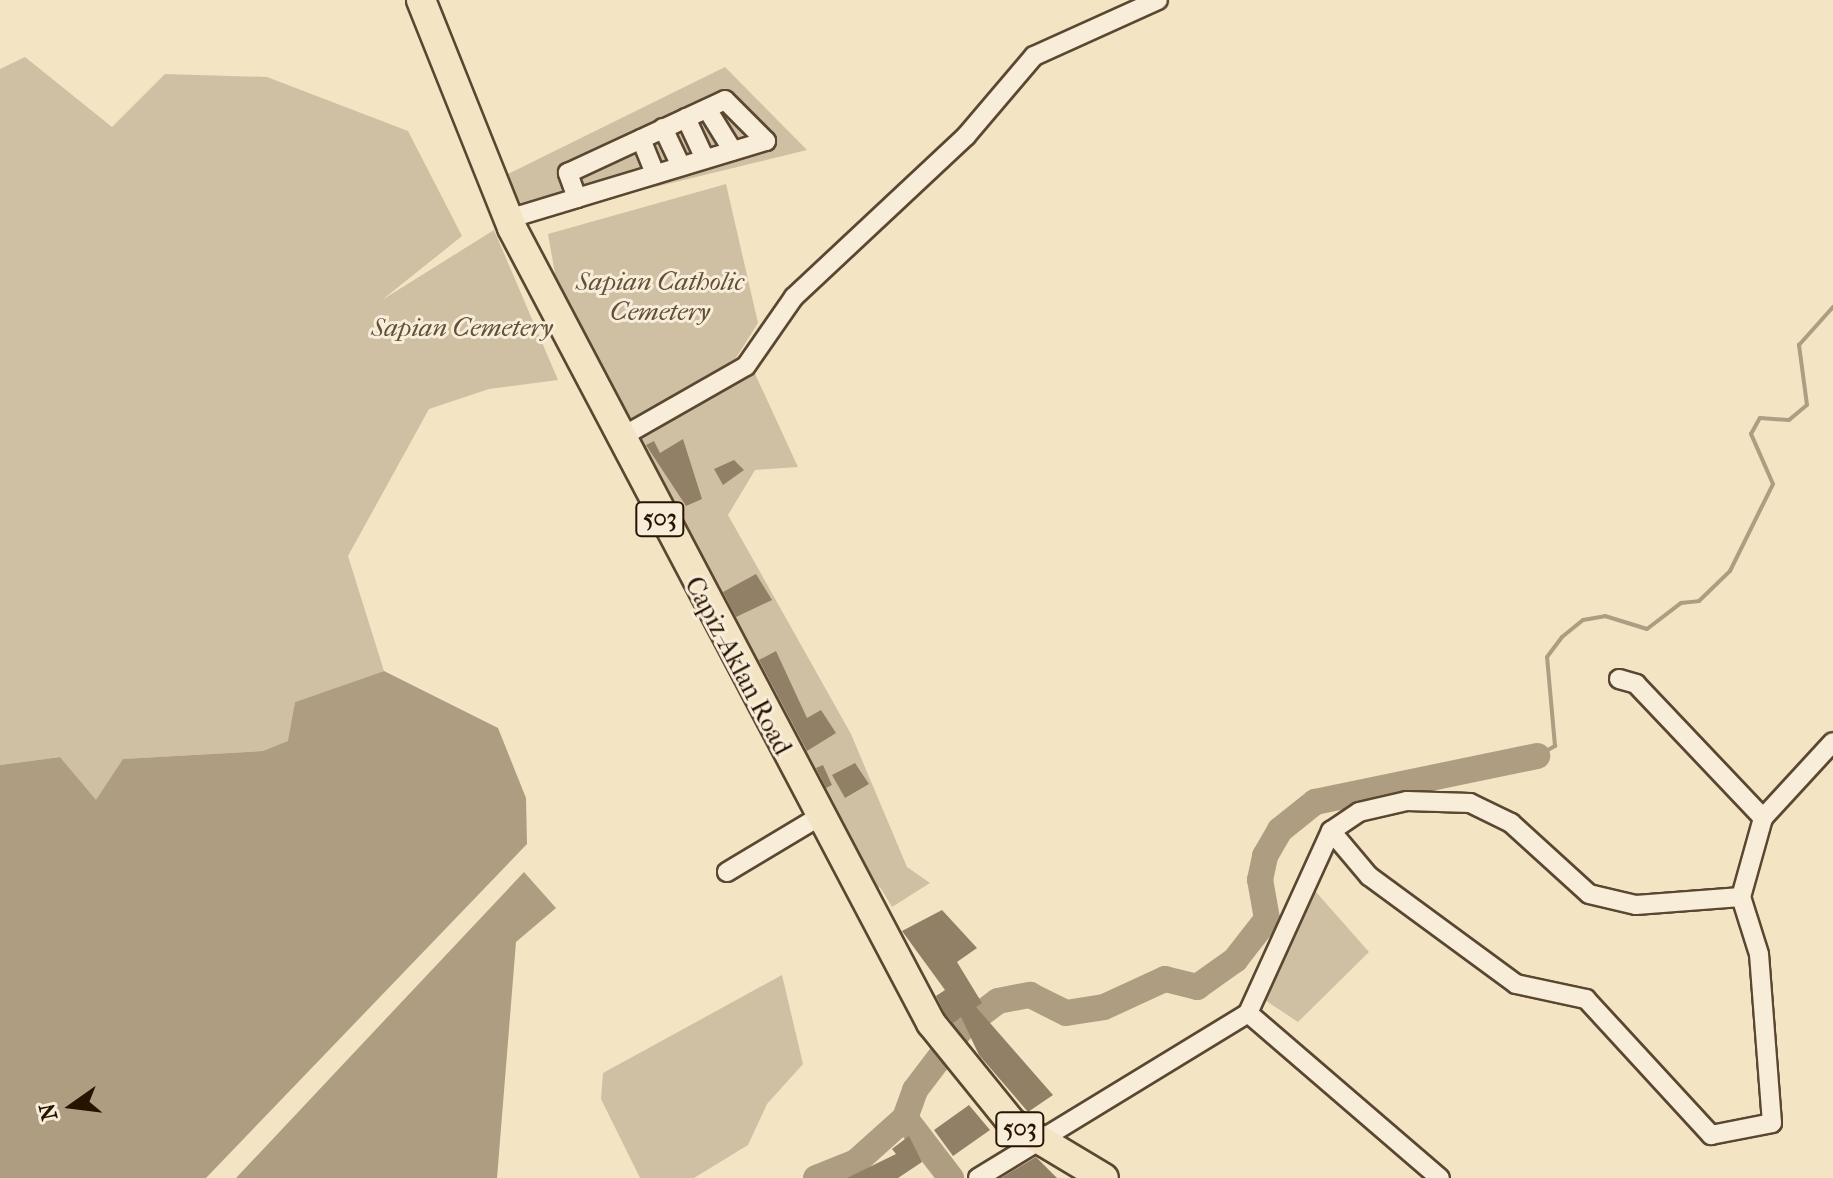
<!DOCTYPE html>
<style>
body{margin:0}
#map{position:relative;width:1833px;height:1178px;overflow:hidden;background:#f3e4c4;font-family:"IM FELL French Canon",serif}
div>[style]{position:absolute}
.green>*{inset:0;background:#d0c0a3}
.water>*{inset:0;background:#ae9d81}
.stream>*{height:4px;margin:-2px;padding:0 2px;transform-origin:2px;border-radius:2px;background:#ae9d81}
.river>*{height:26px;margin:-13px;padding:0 13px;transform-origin:13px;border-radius:13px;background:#ae9d81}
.building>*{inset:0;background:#928066}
.roads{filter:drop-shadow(2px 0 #5b4731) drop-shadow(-2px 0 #5b4731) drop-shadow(0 2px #5b4731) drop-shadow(0 -2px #5b4731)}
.minor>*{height:18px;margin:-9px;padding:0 9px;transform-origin:9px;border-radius:9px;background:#f7edd9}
.primary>*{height:28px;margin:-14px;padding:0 14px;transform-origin:14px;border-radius:14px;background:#f3e4c4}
span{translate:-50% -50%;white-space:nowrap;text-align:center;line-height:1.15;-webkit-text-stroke:6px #f7edd9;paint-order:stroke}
.shield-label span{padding:2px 6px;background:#f7edd9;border:2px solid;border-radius:6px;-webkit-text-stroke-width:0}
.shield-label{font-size:24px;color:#281300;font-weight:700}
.park-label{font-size:26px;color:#635039;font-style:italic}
.street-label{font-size:26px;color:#281300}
.north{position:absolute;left:32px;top:1066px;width:80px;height:80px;-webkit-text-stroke:6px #f7edd9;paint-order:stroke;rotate:256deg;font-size:22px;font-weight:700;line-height:32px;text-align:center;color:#281300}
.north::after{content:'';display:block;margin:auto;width:28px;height:36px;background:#281300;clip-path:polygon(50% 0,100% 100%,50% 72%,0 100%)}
</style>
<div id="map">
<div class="green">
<i style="clip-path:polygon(25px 57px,112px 127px,165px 74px,267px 77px,408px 131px,462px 236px,382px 300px,494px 230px,558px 380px,489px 389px,429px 409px,348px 556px,384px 671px,295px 702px,289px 742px,263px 751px,124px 759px,96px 801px,60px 757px,0 765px,0 69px)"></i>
<i style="clip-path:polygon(725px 67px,807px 150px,511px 222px,494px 181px)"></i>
<i style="clip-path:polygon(726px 184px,758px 323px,736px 358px,625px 427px,559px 296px,548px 234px)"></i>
<i style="clip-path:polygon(750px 363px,798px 467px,755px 470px,728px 515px,851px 734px,907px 867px,930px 883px,892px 907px,880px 887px,870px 893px,631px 431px)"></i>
<i style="clip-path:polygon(1308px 883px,1369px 952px,1298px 1022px,1251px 991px)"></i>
<i style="clip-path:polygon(782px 975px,803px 1064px,767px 1104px,748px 1145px,694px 1178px,640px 1178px,601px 1099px,603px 1073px)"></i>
</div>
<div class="water">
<i style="clip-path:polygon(384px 671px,498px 728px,526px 798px,527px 844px,206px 1178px,0 1178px,0 765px,60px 757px,96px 800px,123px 759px,263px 751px,288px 741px,295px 702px)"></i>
<i style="clip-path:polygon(524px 872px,556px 908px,516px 942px,497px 1178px,236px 1178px)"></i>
</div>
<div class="stream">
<i style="left:1537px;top:756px;width:21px;rotate:-29deg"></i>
<i style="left:1555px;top:746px;width:89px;rotate:-95.1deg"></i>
<i style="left:1547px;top:657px;width:25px;rotate:-53deg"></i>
<i style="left:1562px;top:637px;width:27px;rotate:-39deg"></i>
<i style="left:1583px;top:620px;width:22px;rotate:-10deg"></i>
<i style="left:1605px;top:616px;width:44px;rotate:17.2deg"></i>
<i style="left:1647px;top:629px;width:43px;rotate:-37.4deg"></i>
<i style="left:1681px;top:603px;width:18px;rotate:-6deg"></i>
<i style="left:1699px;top:601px;width:43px;rotate:-44.1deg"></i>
<i style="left:1730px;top:571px;width:97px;rotate:-63.7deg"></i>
<i style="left:1773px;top:484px;width:55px;rotate:-113.7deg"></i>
<i style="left:1751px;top:434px;width:18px;rotate:-61deg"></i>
<i style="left:1760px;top:418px;width:29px;rotate:4deg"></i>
<i style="left:1789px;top:420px;width:23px;rotate:-40deg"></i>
<i style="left:1807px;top:405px;width:61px;rotate:-97.6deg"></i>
<i style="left:1799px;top:345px;width:51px;rotate:-48.2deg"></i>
</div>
<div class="river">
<i style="left:905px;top:1118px;width:76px;rotate:52.5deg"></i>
<i style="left:816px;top:1178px;width:43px;rotate:-21.8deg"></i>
<i style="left:856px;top:1162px;width:66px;rotate:-41.9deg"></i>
<i style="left:905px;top:1118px;width:30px;rotate:-70deg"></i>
<i style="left:915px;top:1090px;width:78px;rotate:-52.8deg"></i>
<i style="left:962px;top:1028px;width:45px;rotate:-36.9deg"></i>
<i style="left:998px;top:1001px;width:33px;rotate:-11deg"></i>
<i style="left:1030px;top:995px;width:40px;rotate:26.6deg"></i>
<i style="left:1066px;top:1013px;width:38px;rotate:-9deg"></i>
<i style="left:1104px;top:1007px;width:67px;rotate:-24.7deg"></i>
<i style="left:1165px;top:979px;width:33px;rotate:14deg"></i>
<i style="left:1197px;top:987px;width:47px;rotate:-35.4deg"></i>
<i style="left:1235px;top:960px;width:52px;rotate:-52deg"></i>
<i style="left:1267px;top:919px;width:40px;rotate:-100deg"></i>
<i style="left:1260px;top:880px;width:25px;rotate:-78deg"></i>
<i style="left:1265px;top:856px;width:30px;rotate:-60deg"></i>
<i style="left:1280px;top:830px;width:45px;rotate:-38.7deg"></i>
<i style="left:1315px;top:802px;width:227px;rotate:-11.7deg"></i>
</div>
<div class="building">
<i style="clip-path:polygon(683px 439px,702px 499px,686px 506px,646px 445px,654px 441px,660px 453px)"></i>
<i style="clip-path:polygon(734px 460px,744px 470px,723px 485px,714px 469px)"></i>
<i style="clip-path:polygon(756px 574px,772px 600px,736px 617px,723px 592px)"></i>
<i style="clip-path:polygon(776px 651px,807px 718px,821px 710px,836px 733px,807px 751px,759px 660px)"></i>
<i style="clip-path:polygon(855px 763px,869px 784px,845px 798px,832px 775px)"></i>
<i style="clip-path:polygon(823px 765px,832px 785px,826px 788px,816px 768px)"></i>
<i style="clip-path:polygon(942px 910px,977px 948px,957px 962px,982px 1003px,976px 1007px,1053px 1095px,1028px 1112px,979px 1055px,961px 1017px,953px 1023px,945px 1014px,936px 996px,945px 990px,902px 931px)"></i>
<i style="clip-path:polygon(969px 1105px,990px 1130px,953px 1156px,934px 1130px)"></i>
<i style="clip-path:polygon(909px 1136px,922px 1162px,898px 1178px,847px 1178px,896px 1154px,892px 1149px)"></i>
<i style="clip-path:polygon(1036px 1157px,1057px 1178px,1001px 1178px)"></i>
</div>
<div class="roads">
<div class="minor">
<i style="left:707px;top:109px;width:49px;rotate:58.2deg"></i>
<i style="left:686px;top:118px;width:45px;rotate:65.1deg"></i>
<i style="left:663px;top:128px;width:42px;rotate:64.7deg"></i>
<i style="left:641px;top:139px;width:38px;rotate:68deg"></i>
<i style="left:508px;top:219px;width:72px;rotate:-16.9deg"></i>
<i style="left:577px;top:198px;width:27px;rotate:-110deg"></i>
<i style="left:568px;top:173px;width:173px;rotate:-24.9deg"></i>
<i style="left:725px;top:100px;width:58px;rotate:45deg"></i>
<i style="left:766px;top:141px;width:197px;rotate:163.2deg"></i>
<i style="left:618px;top:439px;width:147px;rotate:-29.7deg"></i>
<i style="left:746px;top:366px;width:84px;rotate:-55.2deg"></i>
<i style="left:794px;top:297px;width:236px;rotate:-43.1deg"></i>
<i style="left:966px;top:136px;width:105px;rotate:-49.6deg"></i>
<i style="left:1034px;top:56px;width:136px;rotate:-24.3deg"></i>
<i style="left:1619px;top:679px;width:18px;rotate:16deg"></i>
<i style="left:1636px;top:684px;width:185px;rotate:46.5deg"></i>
<i style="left:1331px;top:831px;width:59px;rotate:49.8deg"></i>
<i style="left:1369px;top:876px;width:182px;rotate:36.3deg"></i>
<i style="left:1516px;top:984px;width:72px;rotate:12.1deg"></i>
<i style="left:1586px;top:999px;width:185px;rotate:47.4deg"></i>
<i style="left:1711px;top:1135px;width:62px;rotate:-11.1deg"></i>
<i style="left:1772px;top:1123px;width:169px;rotate:-94.4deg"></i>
<i style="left:1759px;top:954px;width:60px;rotate:-107.5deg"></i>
<i style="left:727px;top:872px;width:105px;rotate:-31deg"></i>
<i style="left:1248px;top:1013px;width:253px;rotate:40.7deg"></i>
<i style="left:978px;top:1178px;width:316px;rotate:-31.4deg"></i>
<i style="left:1248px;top:1013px;width:200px;rotate:-65.5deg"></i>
<i style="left:1331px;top:831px;width:34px;rotate:-34deg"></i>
<i style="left:1359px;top:812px;width:49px;rotate:-12.9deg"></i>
<i style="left:1407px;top:801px;width:63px;rotate:1.8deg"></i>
<i style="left:1470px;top:803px;width:46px;rotate:26deg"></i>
<i style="left:1511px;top:823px;width:105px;rotate:42.3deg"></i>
<i style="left:1589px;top:894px;width:48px;rotate:13.2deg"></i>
<i style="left:1636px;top:905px;width:105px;rotate:-4.4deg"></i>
<i style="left:1741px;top:897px;width:82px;rotate:-74.4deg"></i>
<i style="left:1763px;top:818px;width:103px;rotate:-47.4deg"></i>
</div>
<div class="primary">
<i style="left:421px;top:0;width:245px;rotate:68.2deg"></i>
<i style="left:512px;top:228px;width:899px;rotate:62.21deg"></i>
<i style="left:931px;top:1023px;width:129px;rotate:51deg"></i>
<i style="left:1012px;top:1123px;width:107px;rotate:30.9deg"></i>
</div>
</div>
<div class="shield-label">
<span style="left:660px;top:519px">503</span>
<span style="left:1020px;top:1129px">503</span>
</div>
<div class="park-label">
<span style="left:660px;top:297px">Sapian Catholic<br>Cemetery</span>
<span style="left:462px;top:328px">Sapian Cemetery</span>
</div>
<div class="street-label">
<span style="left:738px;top:666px;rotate:62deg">Capiz-Aklan Road</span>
</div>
<div class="north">N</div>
</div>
